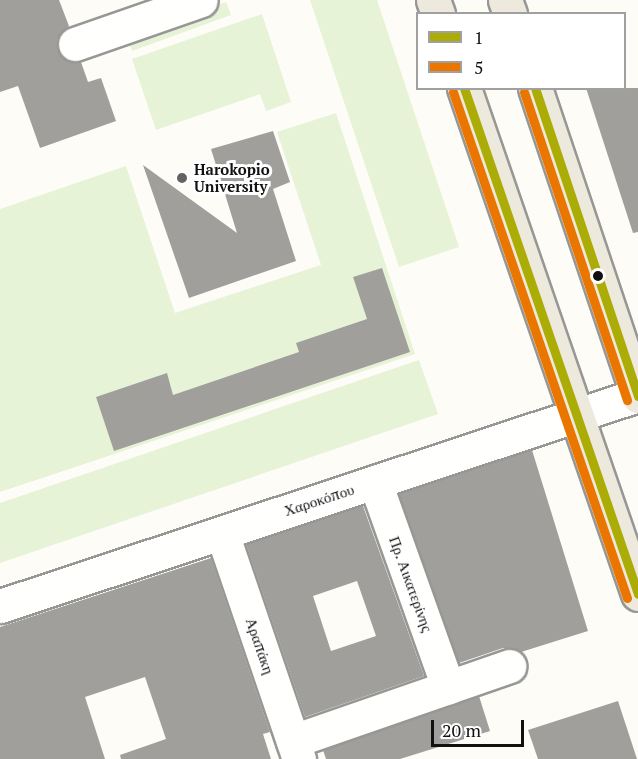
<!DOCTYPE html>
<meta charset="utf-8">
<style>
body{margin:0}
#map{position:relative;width:638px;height:759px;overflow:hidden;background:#fdfcf7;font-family:"PT Serif",serif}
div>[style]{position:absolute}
.green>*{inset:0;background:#e7f3d7}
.building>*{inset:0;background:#a19f9c}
.roads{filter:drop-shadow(2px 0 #979795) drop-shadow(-2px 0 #979795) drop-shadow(0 2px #979795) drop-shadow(0 -2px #979795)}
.minor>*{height:33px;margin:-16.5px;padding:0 16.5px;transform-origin:16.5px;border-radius:16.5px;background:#fffffe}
.major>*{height:33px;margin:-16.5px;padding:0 16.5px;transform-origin:16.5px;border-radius:16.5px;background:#ede9dc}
.bus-1>*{height:9px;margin:-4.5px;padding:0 4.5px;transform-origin:4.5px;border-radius:4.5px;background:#acac06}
.bus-2>*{height:9px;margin:-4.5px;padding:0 4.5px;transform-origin:4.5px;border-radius:4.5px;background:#ea7600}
.dots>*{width:16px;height:16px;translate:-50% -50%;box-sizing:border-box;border:3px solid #fff;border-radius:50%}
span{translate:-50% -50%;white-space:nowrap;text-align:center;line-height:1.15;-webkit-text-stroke:6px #fff;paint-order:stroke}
.poi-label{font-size:15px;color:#111;font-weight:700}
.left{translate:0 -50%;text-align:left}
.street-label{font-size:15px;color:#111}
.legend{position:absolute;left:416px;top:12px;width:210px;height:78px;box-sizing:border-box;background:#fff;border:2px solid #a0a0a0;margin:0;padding:8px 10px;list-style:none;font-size:18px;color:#111}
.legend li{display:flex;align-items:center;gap:12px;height:30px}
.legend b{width:30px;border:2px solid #a0a0a0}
.scale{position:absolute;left:431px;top:720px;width:93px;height:27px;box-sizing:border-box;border:3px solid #111;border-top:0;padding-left:8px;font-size:18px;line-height:21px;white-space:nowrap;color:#111;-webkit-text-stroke:4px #fff;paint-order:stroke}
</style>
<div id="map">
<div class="green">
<i style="clip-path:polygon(310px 0,377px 0,459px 247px,399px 267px)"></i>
<i style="clip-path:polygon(226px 2px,231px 15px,132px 51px,127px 38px)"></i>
<i style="clip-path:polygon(262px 14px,291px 102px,266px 111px,260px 94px,156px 130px,132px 59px)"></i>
<i style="clip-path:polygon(336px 113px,415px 354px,0 492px,0 209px,126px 166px,175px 313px,321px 265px,277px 132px)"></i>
<i style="clip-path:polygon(419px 360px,438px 414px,0 563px,0 503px)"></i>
</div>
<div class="building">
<i style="clip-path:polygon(0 0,59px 0,69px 26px,57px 40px,58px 51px,71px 62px,81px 62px,88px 82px,101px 78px,116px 121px,40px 148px,18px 86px,0 92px)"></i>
<i style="clip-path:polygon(586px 88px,638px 88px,638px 232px,633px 233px)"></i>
<i style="clip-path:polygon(273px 131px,290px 182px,273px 189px,296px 261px,189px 298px,143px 165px,237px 233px,211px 149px)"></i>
<i style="clip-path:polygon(382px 268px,410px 352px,114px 451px,96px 397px,167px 373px,173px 395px,299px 352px,296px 343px,367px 319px,353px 277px)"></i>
<i style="clip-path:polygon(532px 450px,588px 631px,521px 652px,503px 648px,459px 663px,399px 494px)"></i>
<i style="clip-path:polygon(evenodd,363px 506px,424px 676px,305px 717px,246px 544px,363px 506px,357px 581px,376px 636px,331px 651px,313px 596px,357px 581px)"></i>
<i style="clip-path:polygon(211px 558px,270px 732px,263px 734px,271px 759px,121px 759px,120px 755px,166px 739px,145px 677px,85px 697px,105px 759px,0 759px,0 627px)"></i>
<i style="clip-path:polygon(479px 696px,490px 731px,400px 759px,326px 759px,323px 750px)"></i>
<i style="clip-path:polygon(618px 701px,637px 759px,538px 759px,528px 730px)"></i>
</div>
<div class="roads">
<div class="minor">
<i style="left:75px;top:44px;width:133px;rotate:-19.2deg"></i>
<i style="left:375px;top:482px;width:218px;rotate:70.4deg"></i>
<i style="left:222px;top:533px;width:239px;rotate:71.2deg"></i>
<i style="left:0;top:606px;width:672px;rotate:-18.3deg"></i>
<i style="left:293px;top:741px;width:229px;rotate:-19.1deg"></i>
</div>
<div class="major">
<i style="left:433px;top:0;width:15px;rotate:70deg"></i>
<i style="left:505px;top:0;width:15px;rotate:70deg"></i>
<i style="left:464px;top:88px;width:535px;rotate:71.02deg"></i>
<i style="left:535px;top:88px;width:325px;rotate:71.5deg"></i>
</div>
</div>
<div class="bus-1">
<i style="left:464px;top:88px;width:535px;rotate:71.02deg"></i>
<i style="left:535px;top:88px;width:325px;rotate:71.5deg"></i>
</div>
<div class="bus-2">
<i style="left:453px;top:92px;width:535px;rotate:71.02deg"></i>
<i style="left:524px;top:92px;width:325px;rotate:71.5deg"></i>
</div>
<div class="dots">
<i style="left:182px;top:178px;background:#646362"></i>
<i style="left:598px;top:276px;background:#111"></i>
</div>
<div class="poi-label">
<span class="left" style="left:194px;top:178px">Harokopio<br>University</span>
</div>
<div class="street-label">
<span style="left:319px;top:500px;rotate:-18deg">Χαροκόπου</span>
<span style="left:411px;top:584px;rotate:70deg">Πρ. Αικατερίνης</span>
<span style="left:260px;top:646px;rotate:71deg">Αραπάκη</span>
</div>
<ul class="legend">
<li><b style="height:8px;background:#acac06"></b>1</li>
<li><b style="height:8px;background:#ea7600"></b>5</li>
</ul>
<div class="scale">20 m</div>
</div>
